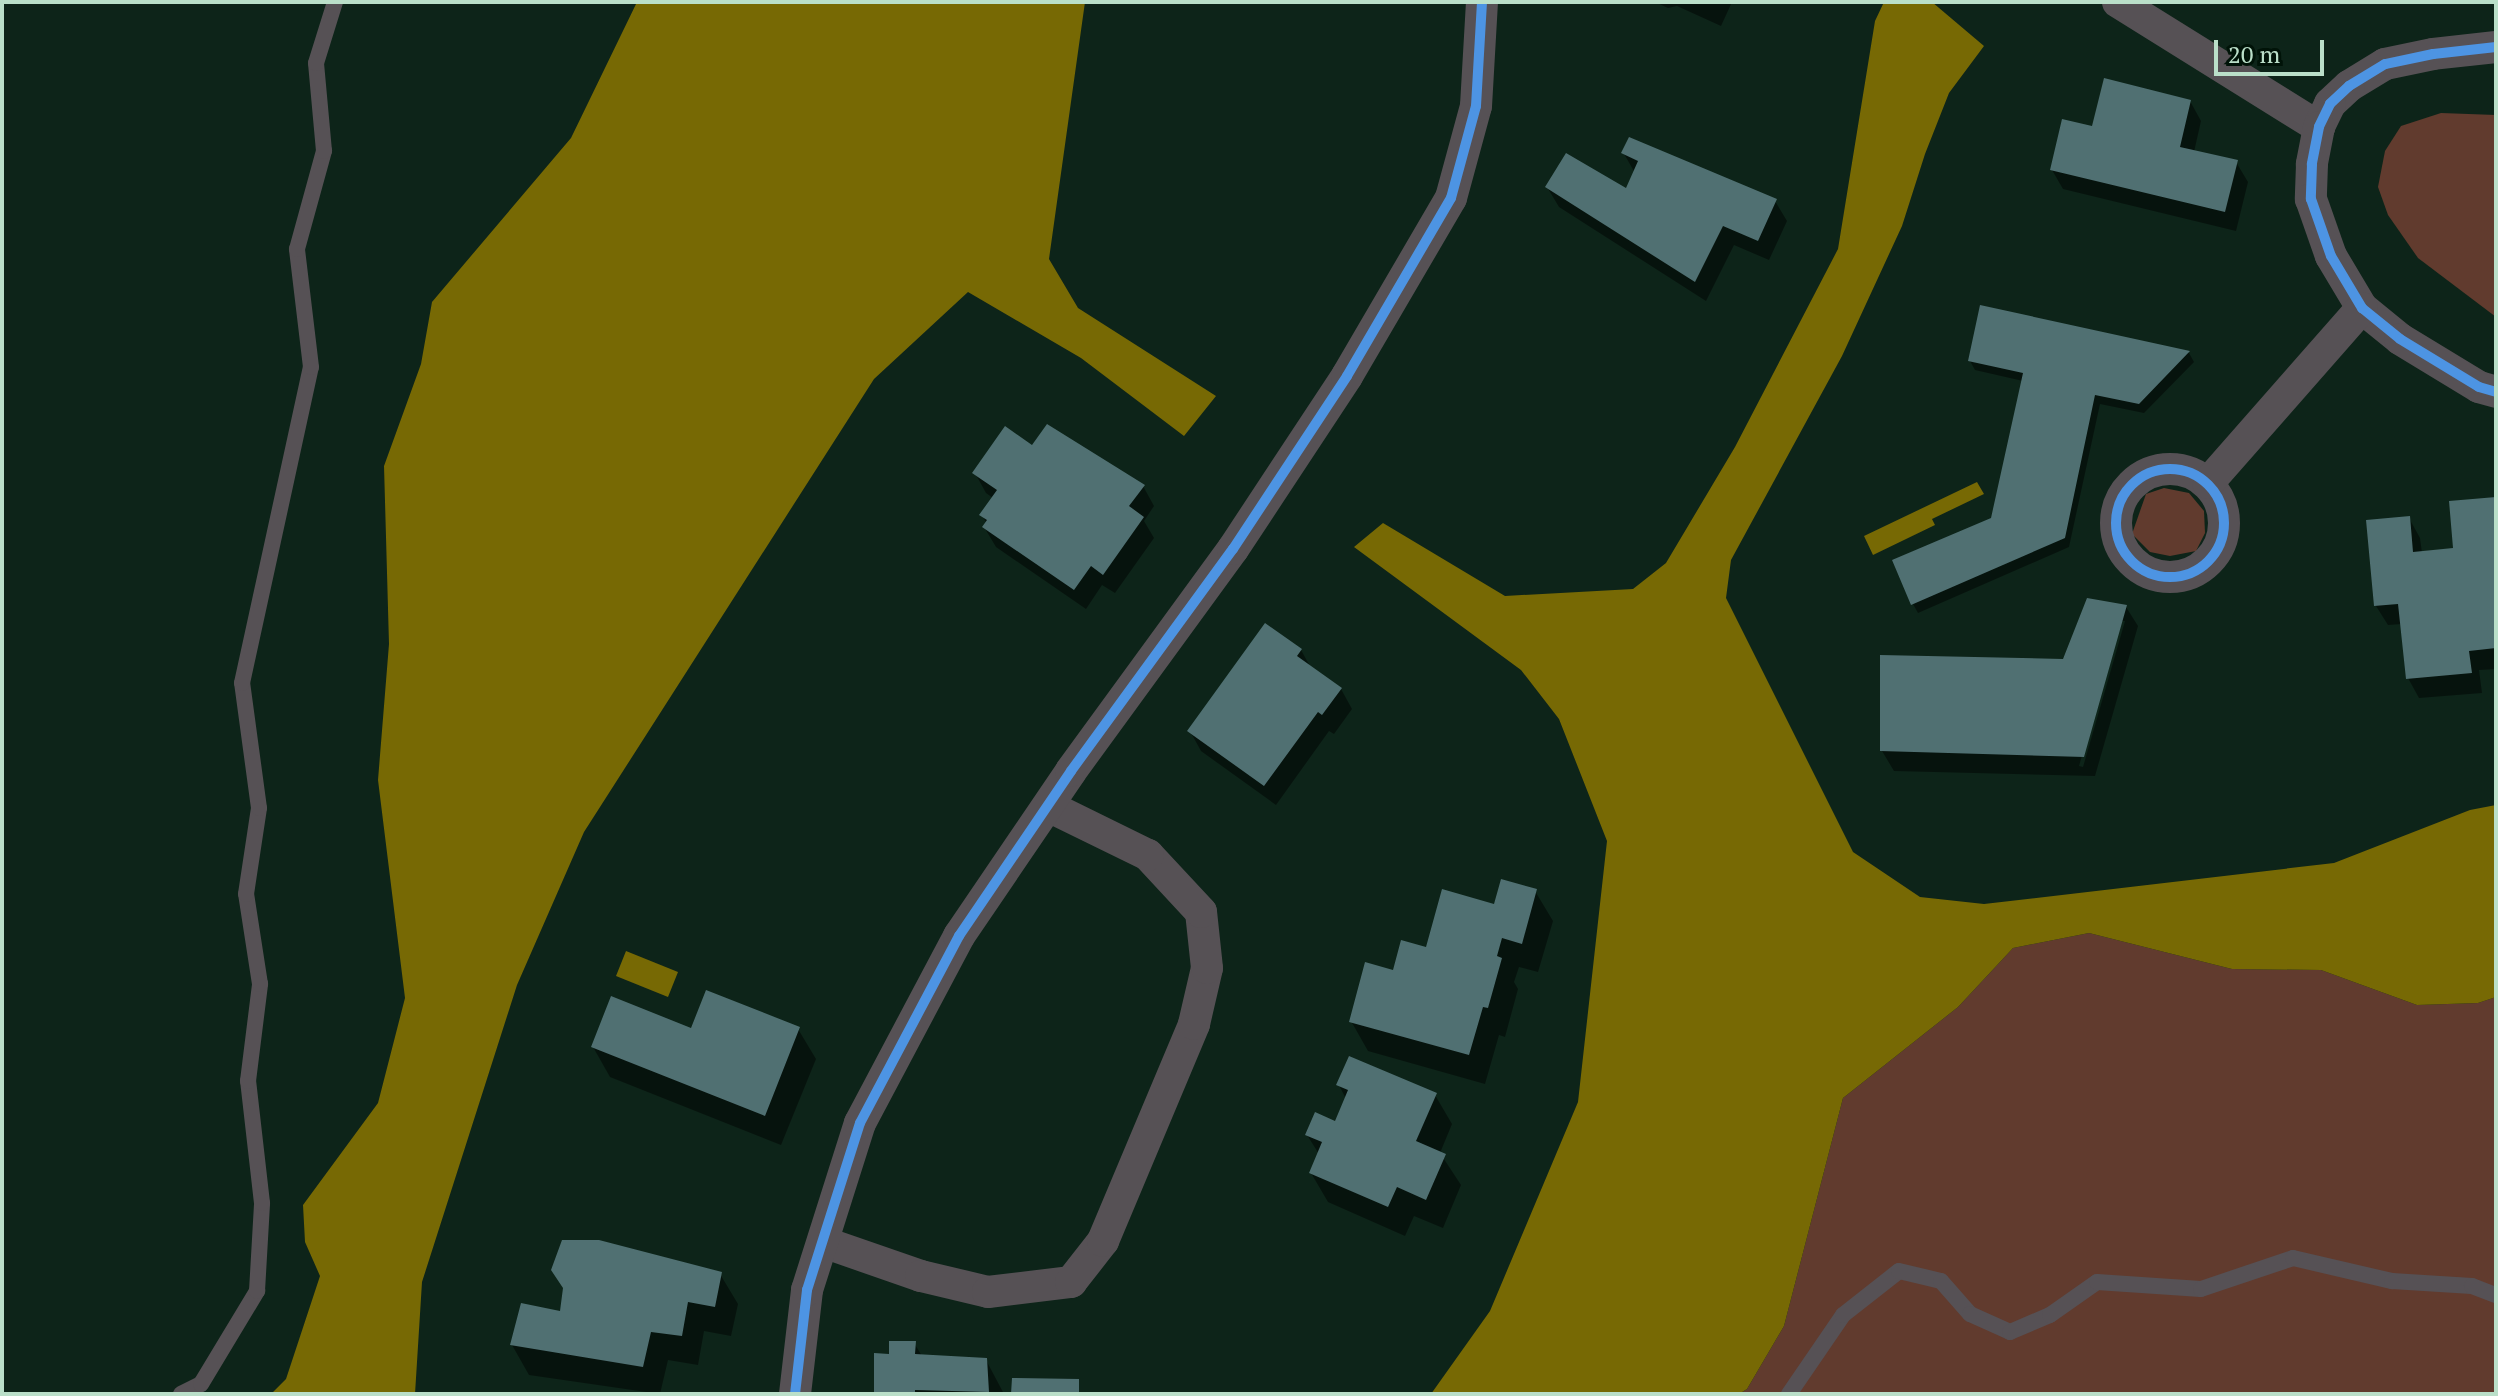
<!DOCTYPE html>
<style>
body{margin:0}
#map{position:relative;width:2498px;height:1396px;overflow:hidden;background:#0d2419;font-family:"PT Serif",serif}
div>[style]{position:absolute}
.green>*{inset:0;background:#613b2e}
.water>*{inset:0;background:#776904}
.shadow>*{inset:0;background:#0007}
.building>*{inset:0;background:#507072}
.service>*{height:16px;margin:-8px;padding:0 8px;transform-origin:8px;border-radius:8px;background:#565155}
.minor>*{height:32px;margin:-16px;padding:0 16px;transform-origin:16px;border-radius:16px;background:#565155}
.minor>.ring{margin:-16px;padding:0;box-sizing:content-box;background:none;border:32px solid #565155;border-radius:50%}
.cycleway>*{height:10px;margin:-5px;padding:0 5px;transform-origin:5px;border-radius:5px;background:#4d94e3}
.cycleway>.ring{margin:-5px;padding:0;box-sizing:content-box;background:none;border:10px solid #4d94e3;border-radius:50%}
span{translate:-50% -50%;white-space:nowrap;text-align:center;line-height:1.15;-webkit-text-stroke:8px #001308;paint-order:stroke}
.frame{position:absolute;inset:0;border:4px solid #badfc9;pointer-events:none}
.scale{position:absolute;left:2214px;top:40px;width:110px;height:36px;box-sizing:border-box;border:4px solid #badfc9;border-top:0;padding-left:10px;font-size:24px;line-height:28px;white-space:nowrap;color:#badfc9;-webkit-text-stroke:6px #001308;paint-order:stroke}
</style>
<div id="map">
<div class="green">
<i style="clip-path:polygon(2441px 113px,2496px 115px,2496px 317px,2418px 258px,2388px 215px,2378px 187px,2385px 151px,2401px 126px)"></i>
<i style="clip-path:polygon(2164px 488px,2189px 493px,2204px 511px,2205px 533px,2196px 551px,2170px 556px,2150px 552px,2132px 534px,2146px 494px)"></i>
<i style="clip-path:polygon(2089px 933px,2232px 969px,2321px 970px,2417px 1005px,2478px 1003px,2496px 997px,2496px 1394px,1739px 1394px,1747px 1389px,1784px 1326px,1843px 1098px,1958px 1007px,2013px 948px)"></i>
</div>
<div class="water">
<i style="clip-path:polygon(637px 2px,1085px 2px,1049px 259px,1078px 308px,1216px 396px,1184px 436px,1081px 358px,968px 292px,874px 379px,584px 832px,517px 985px,422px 1282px,415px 1394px,271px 1394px,286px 1379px,320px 1276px,305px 1242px,303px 1205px,378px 1103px,405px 998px,378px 780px,389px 644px,384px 466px,421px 364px,432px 302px,571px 138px)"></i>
<i style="clip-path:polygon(1884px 2px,1932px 2px,1984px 46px,1949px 93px,1925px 154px,1902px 226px,1842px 356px,1731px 560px,1726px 598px,1853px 852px,1920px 897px,1984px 904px,2334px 863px,2470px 810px,2496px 805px,2496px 997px,2478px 1003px,2417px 1005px,2321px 970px,2232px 969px,2089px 933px,2013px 948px,1958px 1007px,1843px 1098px,1784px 1326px,1747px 1389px,1739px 1394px,1431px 1394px,1490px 1311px,1578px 1102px,1607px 841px,1559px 719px,1521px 670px,1354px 547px,1383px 523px,1505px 596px,1633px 589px,1666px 563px,1735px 447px,1838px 249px,1875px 21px)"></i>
<i style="clip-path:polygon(1977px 482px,1984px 494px,1932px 519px,1935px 525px,1873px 555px,1864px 536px)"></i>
<i style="clip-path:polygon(626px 951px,678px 972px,668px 997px,616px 976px)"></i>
</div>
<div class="shadow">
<i style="clip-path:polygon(1655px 2px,1732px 2px,1721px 26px,1677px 6px,1668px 8px)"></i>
<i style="clip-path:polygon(2190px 101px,2201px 121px,2194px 152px,2236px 162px,2248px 182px,2236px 231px,2063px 189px,2052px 170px)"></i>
<i style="clip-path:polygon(1623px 152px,1775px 201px,1787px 221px,1769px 260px,1734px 245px,1706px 301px,1559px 207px,1547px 187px,1627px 191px,1635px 173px)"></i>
<i style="clip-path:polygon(1981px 307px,2189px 353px,2194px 362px,2144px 413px,2100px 404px,2069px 547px,1918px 613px,1913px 604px,1992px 519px,2023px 381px,1975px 370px,1970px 361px)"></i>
<i style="clip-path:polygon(1032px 448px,1143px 486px,1154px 506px,1144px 521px,1154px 538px,1115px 593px,1102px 585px,1086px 609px,996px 547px,984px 527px,987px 524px,982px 515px,993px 498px,986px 493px,975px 473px)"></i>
<i style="clip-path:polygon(2496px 499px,2496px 669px,2479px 670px,2482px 693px,2419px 698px,2408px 678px,2402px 624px,2388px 625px,2376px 606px,2409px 518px,2420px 538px,2422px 553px,2455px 550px)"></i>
<i style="clip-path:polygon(evenodd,2126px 607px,2138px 626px,2095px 776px,1894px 771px,1882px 751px,2065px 661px,2126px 607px,2121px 621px,2125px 621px,2083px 767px,2079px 766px,2121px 621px)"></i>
<i style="clip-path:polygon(1301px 650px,1311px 668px,1341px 689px,1352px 709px,1334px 734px,1329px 731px,1276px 805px,1201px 751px,1190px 731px)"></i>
<i style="clip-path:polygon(1535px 891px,1553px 921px,1538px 972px,1519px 967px,1514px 982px,1518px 989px,1505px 1037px,1499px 1035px,1485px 1084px,1368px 1051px,1351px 1021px,1394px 972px,1495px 906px)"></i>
<i style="clip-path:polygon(798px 1029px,816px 1059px,781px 1145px,610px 1077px,593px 1047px,692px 1030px)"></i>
<i style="clip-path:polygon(1339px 1085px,1435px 1095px,1452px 1124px,1440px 1153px,1461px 1185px,1443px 1228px,1414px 1216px,1405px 1236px,1328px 1202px,1311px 1173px,1319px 1154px,1307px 1135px,1336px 1124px,1346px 1099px)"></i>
<i style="clip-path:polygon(720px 1274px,738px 1304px,731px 1336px,704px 1331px,698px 1365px,668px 1360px,660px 1394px,529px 1375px,512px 1345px,562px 1314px)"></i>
<i style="clip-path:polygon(914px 1343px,922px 1356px,986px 1360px,1004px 1394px,876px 1394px,891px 1356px)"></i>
</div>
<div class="building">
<i style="clip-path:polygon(2104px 78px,2191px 100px,2180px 147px,2238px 160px,2225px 212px,2050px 170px,2062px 119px,2092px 126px)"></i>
<i style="clip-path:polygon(1629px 137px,1777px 199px,1758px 241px,1723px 226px,1695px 282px,1545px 187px,1566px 153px,1626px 188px,1638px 161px,1621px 153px)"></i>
<i style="clip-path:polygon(1980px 305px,2190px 351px,2139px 404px,2095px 395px,2065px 538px,1911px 605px,1892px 560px,1991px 518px,2023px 373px,1968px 361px)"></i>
<i style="clip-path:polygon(1047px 424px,1145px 485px,1129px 506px,1144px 517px,1103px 575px,1091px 566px,1074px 590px,982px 527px,987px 520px,979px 515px,997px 490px,972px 473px,1005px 426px,1032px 445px)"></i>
<i style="clip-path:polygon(2496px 497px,2496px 648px,2469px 651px,2472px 673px,2406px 679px,2398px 604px,2374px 606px,2366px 520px,2410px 516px,2413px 552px,2453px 548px,2449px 501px)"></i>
<i style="clip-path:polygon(2087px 598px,2127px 605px,2084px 757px,1880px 751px,1880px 655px,2063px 659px)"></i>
<i style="clip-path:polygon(1265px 623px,1302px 649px,1297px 656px,1342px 688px,1322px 715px,1318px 712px,1264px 786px,1187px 731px)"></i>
<i style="clip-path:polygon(1501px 879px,1537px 889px,1522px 944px,1502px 938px,1497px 956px,1502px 958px,1488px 1008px,1483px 1007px,1469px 1055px,1349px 1022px,1365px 962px,1393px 970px,1401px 940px,1426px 947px,1442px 889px,1494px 904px)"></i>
<i style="clip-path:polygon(706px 990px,800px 1027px,765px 1116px,591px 1047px,611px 996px,691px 1028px)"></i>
<i style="clip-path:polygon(1349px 1056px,1437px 1093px,1416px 1141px,1446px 1154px,1426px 1200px,1397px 1187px,1388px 1207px,1309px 1173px,1322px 1142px,1305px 1135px,1315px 1112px,1335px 1121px,1348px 1090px,1336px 1085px)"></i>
<i style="clip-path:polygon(562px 1240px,599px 1240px,722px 1272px,715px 1307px,688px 1302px,682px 1336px,651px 1332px,643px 1367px,510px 1345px,521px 1303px,560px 1311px,563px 1288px,551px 1270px)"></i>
<i style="clip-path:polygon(889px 1341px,916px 1341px,915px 1354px,987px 1358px,989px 1392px,915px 1390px,915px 1394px,874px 1394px,874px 1353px,889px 1354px)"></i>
<i style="clip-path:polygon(1012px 1378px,1079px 1379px,1079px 1394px,1011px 1394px)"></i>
</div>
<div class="service">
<i style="left:181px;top:1394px;width:22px;rotate:-27deg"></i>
<i style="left:201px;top:1384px;width:109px;rotate:-58.9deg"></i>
<i style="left:257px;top:1291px;width:88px;rotate:-86.7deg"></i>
<i style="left:262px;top:1203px;width:123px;rotate:-96.5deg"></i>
<i style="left:248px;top:1081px;width:98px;rotate:-82.9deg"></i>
<i style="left:260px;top:984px;width:91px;rotate:-98.8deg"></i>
<i style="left:246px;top:894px;width:87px;rotate:-81.4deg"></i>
<i style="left:259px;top:808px;width:126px;rotate:-97.7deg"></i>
<i style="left:242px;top:683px;width:323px;rotate:-77.7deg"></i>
<i style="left:311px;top:367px;width:119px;rotate:-96.8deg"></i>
<i style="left:297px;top:249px;width:102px;rotate:-74.6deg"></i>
<i style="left:324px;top:151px;width:88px;rotate:-95.2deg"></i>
<i style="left:316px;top:63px;width:64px;rotate:-72.7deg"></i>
<i style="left:1789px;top:1394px;width:96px;rotate:-55.6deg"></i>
<i style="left:1843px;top:1315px;width:71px;rotate:-38.2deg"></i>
<i style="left:1899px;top:1271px;width:43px;rotate:13.4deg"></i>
<i style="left:1941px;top:1281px;width:44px;rotate:48.7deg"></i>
<i style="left:1970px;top:1314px;width:44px;rotate:24.2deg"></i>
<i style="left:2010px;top:1332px;width:43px;rotate:-23deg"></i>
<i style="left:2050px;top:1315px;width:57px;rotate:-35.1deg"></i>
<i style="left:2097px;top:1282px;width:104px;rotate:3.9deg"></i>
<i style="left:2201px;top:1289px;width:97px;rotate:-18.6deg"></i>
<i style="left:2293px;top:1258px;width:102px;rotate:13.1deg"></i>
<i style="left:2392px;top:1281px;width:80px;rotate:3.6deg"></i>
<i style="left:2472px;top:1286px;width:26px;rotate:21deg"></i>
</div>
<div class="minor">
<i style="left:2118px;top:2px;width:237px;rotate:31.9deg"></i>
<i style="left:2496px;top:47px;width:63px;rotate:173.7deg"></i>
<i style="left:2433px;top:54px;width:49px;rotate:168.2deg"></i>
<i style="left:2385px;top:64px;width:42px;rotate:148.6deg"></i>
<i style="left:2349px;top:86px;width:26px;rotate:137deg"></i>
<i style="left:2330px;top:104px;width:25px;rotate:116deg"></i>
<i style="left:2319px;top:127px;width:38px;rotate:101deg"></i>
<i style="left:2312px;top:164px;width:35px;rotate:92deg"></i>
<i style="left:2311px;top:199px;width:60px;rotate:70.7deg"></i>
<i style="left:2331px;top:256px;width:61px;rotate:59.2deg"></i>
<i style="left:2362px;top:308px;width:49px;rotate:39.2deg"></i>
<i style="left:2400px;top:339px;width:92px;rotate:31.3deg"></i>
<i style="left:2479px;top:387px;width:18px;rotate:16deg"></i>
<i class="ring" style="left:2116px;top:469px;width:76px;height:76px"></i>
<i style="left:2208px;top:483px;width:233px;rotate:-48.7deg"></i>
<i style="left:823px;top:1242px;width:104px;rotate:19.1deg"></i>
<i style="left:921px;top:1276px;width:69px;rotate:13.4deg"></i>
<i style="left:988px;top:1292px;width:84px;rotate:-6.9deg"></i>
<i style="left:1071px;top:1282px;width:52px;rotate:-52deg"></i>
<i style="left:1103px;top:1241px;width:235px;rotate:-67.2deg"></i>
<i style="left:1194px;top:1024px;width:57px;rotate:-76.9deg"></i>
<i style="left:1207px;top:968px;width:56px;rotate:-96.1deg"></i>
<i style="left:1201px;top:912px;width:78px;rotate:-132.9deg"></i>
<i style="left:1148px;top:855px;width:111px;rotate:-153.9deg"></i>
<i style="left:795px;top:1394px;width:105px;rotate:-83.4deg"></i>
<i style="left:807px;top:1290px;width:175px;rotate:-72.4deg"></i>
<i style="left:860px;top:1123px;width:212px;rotate:-62.1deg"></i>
<i style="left:959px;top:936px;width:199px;rotate:-55.8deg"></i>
<i style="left:1071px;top:771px;width:275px;rotate:-53.9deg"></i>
<i style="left:1233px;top:549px;width:207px;rotate:-56.6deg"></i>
<i style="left:1347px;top:376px;width:206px;rotate:-59.7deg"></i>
<i style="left:1451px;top:198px;width:95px;rotate:-74.8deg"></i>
<i style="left:1476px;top:106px;width:104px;rotate:-86.7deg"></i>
</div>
<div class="cycleway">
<i style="left:2496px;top:47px;width:63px;rotate:173.7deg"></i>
<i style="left:2433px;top:54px;width:49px;rotate:168.2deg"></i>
<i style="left:2385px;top:64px;width:42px;rotate:148.6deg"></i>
<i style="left:2349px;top:86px;width:26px;rotate:137deg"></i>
<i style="left:2330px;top:104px;width:25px;rotate:116deg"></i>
<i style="left:2319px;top:127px;width:38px;rotate:101deg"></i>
<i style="left:2312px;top:164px;width:35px;rotate:92deg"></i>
<i style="left:2311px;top:199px;width:60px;rotate:70.7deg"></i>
<i style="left:2331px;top:256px;width:61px;rotate:59.2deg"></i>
<i style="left:2362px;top:308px;width:49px;rotate:39.2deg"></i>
<i style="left:2400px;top:339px;width:92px;rotate:31.3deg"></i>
<i style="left:2479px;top:387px;width:18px;rotate:16deg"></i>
<i class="ring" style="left:2116px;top:469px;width:98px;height:98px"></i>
<i style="left:795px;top:1394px;width:105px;rotate:-83.4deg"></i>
<i style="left:807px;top:1290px;width:175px;rotate:-72.4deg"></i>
<i style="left:860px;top:1123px;width:212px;rotate:-62.1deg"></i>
<i style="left:959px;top:936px;width:199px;rotate:-55.8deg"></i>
<i style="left:1071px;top:771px;width:275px;rotate:-53.9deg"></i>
<i style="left:1233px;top:549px;width:207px;rotate:-56.6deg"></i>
<i style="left:1347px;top:376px;width:206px;rotate:-59.7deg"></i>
<i style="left:1451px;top:198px;width:95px;rotate:-74.8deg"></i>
<i style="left:1476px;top:106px;width:104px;rotate:-86.7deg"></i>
</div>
<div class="frame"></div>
<div class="scale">20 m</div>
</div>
